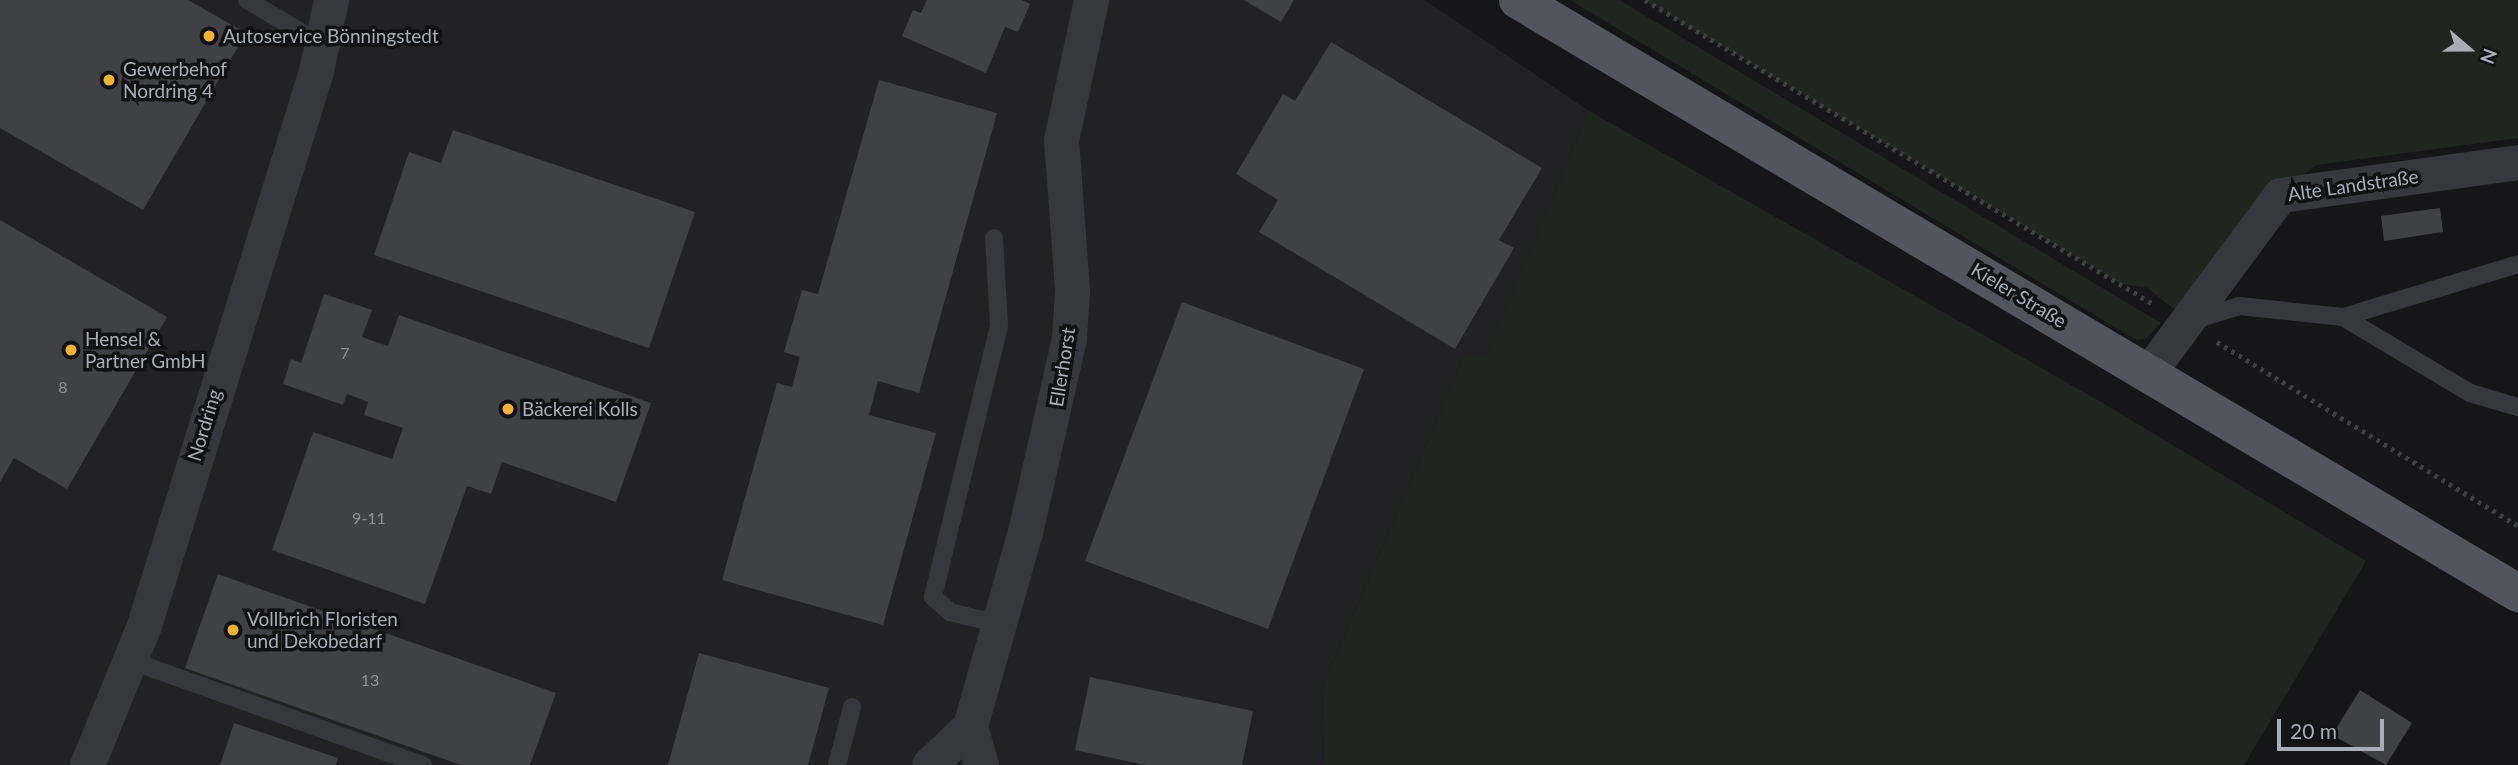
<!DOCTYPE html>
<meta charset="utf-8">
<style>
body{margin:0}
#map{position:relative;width:2518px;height:765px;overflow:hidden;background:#161618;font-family:Lato,sans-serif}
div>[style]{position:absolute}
.built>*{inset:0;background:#222225}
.green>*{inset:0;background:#1e261f}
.building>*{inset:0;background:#404145}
.path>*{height:4.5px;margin-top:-2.25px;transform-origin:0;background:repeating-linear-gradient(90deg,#3d3f44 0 3.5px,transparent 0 8.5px)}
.service>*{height:18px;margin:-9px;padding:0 9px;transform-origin:9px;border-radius:9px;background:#37383d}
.minor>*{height:35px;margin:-17.5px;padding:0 17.5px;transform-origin:17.5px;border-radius:17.5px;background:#37383d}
.primary>*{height:38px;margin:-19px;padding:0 19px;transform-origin:19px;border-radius:19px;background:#53555c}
.dots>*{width:19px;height:19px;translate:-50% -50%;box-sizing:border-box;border:4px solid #111113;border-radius:50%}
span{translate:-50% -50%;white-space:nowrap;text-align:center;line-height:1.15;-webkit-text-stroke:7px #111113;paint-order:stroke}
.number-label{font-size:16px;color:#8e929b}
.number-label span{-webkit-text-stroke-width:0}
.poi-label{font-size:19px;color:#a8adb8}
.left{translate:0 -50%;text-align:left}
.street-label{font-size:19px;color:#a8adb8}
.north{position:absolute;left:2434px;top:14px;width:70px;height:70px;-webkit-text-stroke:5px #111113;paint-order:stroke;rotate:110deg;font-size:19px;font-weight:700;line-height:28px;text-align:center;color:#a8adb8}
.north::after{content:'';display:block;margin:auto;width:24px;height:32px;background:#a8adb8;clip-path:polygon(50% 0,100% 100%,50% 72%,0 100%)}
.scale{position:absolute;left:2277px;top:719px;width:107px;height:32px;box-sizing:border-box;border:4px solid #a8adb8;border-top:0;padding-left:9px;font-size:21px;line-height:24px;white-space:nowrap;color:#a8adb8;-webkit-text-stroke:5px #111113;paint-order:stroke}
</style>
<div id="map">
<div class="built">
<i style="clip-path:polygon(0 0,1424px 0,1589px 111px,1486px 358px,1464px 356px,1322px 688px,1324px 765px,0 765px)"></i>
</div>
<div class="green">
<i style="clip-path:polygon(1570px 0,1619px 0,2161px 323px,2146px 339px,2136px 340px)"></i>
<i style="clip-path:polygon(1644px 0,2518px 0,2518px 138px,2316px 165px,2243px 223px,2177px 312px,2148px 288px,2119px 283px)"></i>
<i style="clip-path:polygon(1589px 111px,2096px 399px,2366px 561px,2244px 765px,1324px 765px,1322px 688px,1464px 356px,1486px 357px)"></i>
</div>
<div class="building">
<i style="clip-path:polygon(0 0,188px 0,246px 33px,143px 210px,0 128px)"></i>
<i style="clip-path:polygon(927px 0,1022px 0,1030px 4px,1018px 32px,1005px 27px,986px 73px,902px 36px,913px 10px,921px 13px)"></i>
<i style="clip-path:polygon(1244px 0,1294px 0,1281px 22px)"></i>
<i style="clip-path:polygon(1331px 42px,1542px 168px,1499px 240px,1514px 248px,1455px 349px,1259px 232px,1278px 200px,1236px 174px,1283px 94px,1295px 101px)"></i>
<i style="clip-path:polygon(879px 80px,997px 113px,919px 393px,878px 381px,869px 415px,936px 433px,883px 625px,722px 580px,777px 383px,792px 387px,800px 357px,784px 352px,802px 290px,818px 294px)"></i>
<i style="clip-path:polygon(453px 130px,695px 212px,649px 348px,374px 255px,409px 152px,441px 163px)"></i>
<i style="clip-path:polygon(2440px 208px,2443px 232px,2384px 241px,2381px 216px)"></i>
<i style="clip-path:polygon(0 220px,167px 317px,67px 489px,14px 458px,0 482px)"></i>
<i style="clip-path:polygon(324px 294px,372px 310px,362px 337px,388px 346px,399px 315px,651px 403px,616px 502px,502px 462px,491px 494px,467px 486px,425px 604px,272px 550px,313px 432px,392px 459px,403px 428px,364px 415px,368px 402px,347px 394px,343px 405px,283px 384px,291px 359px,301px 363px)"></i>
<i style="clip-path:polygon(1182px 302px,1364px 369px,1268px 629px,1085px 561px)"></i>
<i style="clip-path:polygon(218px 574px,556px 693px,530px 765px,461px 765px,185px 668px)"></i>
<i style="clip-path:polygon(699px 653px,829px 688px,808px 765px,668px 765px)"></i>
<i style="clip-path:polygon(1090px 677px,1253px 711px,1242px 765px,1145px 765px,1075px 750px)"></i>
<i style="clip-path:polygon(2360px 690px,2412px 723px,2386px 765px,2332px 735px)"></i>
<i style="clip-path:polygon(234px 723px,338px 758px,336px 765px,220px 765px)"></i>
</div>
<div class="path">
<i style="left:1645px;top:0;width:594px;rotate:30.88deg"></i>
<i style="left:2217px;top:342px;width:353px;rotate:31.4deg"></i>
</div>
<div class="service">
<i style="left:247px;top:0;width:86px;rotate:30.7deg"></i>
<i style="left:994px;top:238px;width:88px;rotate:86.7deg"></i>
<i style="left:999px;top:326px;width:279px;rotate:103.7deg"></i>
<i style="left:933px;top:597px;width:23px;rotate:41deg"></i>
<i style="left:950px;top:612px;width:50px;rotate:13.8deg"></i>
<i style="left:2343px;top:317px;width:148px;rotate:30.9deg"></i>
<i style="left:2470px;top:393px;width:50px;rotate:16.3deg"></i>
<i style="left:2191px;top:321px;width:50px;rotate:-17.4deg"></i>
<i style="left:2239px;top:306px;width:105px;rotate:6deg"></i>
<i style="left:2343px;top:317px;width:183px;rotate:-16.8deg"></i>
<i style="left:129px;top:660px;width:312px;rotate:19.7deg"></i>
<i style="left:837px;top:765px;width:60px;rotate:-75.5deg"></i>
</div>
<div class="minor">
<i style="left:2149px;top:372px;width:220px;rotate:-53.5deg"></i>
<i style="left:2280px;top:195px;width:240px;rotate:-7.9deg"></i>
<i style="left:87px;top:765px;width:151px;rotate:-67.8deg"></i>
<i style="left:144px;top:625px;width:580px;rotate:-72.75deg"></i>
<i style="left:316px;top:71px;width:73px;rotate:-78.1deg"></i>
<i style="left:929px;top:765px;width:57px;rotate:-43.6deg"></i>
<i style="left:981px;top:765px;width:41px;rotate:-105.8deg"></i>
<i style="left:970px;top:726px;width:202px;rotate:-74.2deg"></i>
<i style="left:1025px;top:532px;width:199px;rotate:-77.2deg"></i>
<i style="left:1069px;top:338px;width:49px;rotate:-86.5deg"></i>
<i style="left:1072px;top:289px;width:149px;rotate:-94.2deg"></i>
<i style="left:1061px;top:140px;width:143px;rotate:-77.9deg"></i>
</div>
<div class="primary">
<i style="left:1518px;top:0;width:1163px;rotate:30.67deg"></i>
</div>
<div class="dots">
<i style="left:209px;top:36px;background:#f2b134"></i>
<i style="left:109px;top:80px;background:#f2b134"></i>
<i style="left:71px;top:350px;background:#f2b134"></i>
<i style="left:508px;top:409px;background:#f2b134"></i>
<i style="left:233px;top:630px;background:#f2b134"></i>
</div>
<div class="number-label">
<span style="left:345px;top:353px">7</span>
<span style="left:63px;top:387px">8</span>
<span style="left:369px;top:518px">9-11</span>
<span style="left:370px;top:680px">13</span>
</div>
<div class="poi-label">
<span class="left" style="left:223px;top:36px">Autoservice Bönningstedt</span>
<span class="left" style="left:123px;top:80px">Gewerbehof<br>Nordring 4</span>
<span class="left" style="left:85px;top:350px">Hensel &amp;<br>Partner GmbH</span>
<span class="left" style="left:522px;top:409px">Bäckerei Kolls</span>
<span class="left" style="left:247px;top:630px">Vollbrich Floristen<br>und Dekobedarf</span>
</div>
<div class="street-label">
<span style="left:2353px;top:185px;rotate:-8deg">Alte Landstraße</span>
<span style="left:2019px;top:295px;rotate:31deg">Kieler Straße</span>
<span style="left:1062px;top:367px;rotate:-81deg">Ellerhorst</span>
<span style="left:204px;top:425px;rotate:-73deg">Nordring</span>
</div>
<div class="north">N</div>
<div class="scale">20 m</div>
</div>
